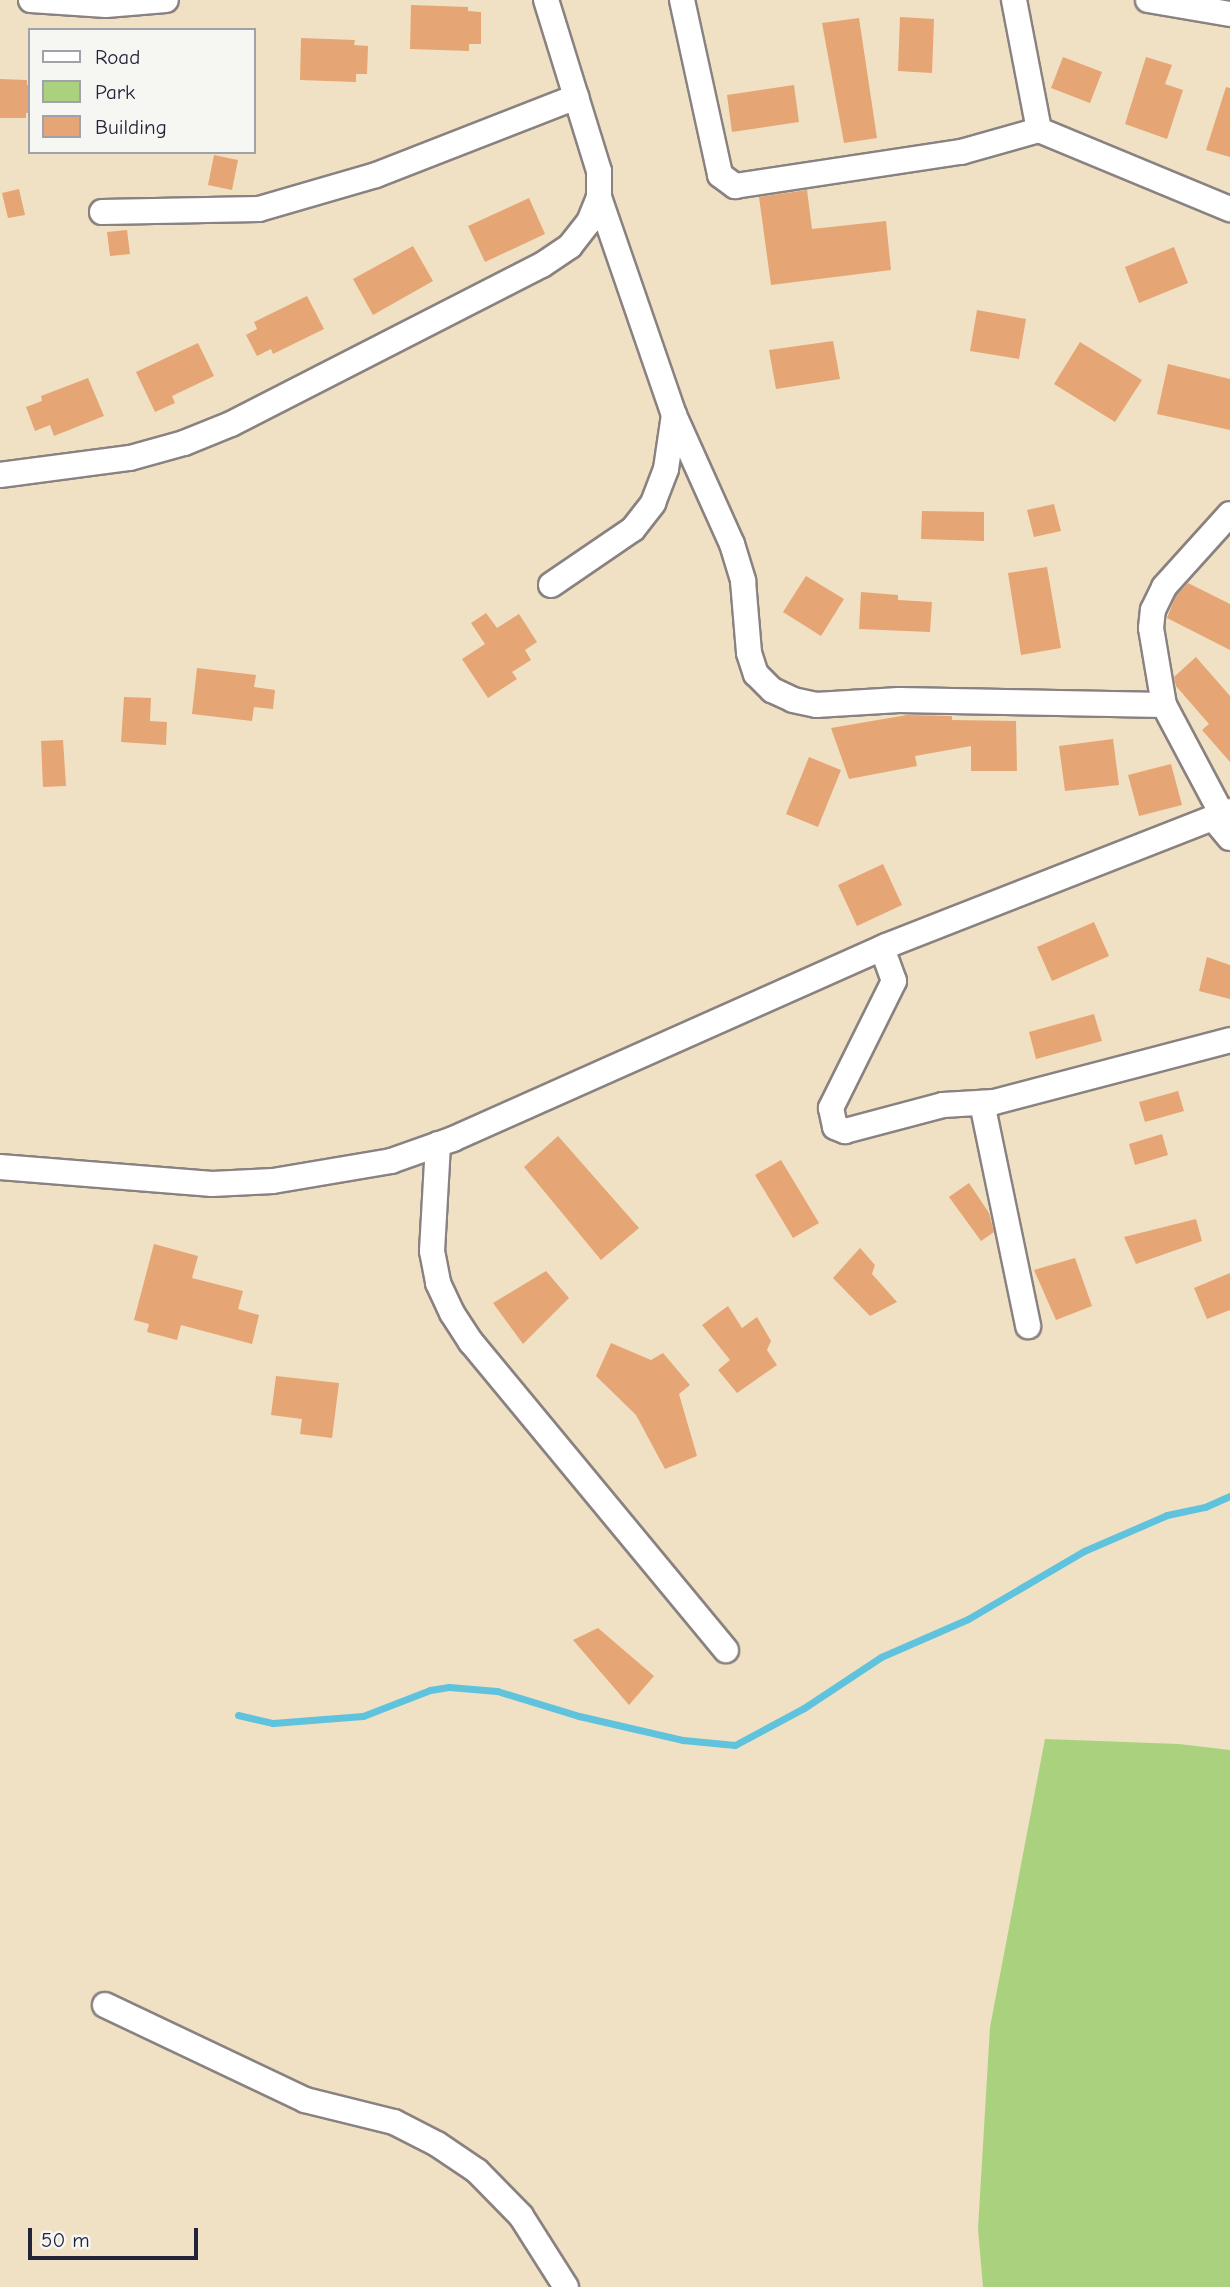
<!DOCTYPE html>
<style>
body{margin:0}
#map{position:relative;width:1230px;height:2287px;overflow:hidden;background:#f0e1c4;font-family:"Comic Neue",sans-serif}
div>[style]{position:absolute}
.green>*{inset:0;background:#aad27e}
.stream>*{height:7px;margin:-3.5px;padding:0 3.5px;transform-origin:3.5px;border-radius:3.5px;background:#60c3de}
.building>*{inset:0;background:#e6a574}
.roads{filter:drop-shadow(2px 0 #898280) drop-shadow(-2px 0 #898280) drop-shadow(0 2px #898280) drop-shadow(0 -2px #898280)}
.minor>*{height:24px;margin:-12px;padding:0 12px;transform-origin:12px;border-radius:12px;background:#fff}
span{translate:-50% -50%;white-space:nowrap;text-align:center;line-height:1.15;-webkit-text-stroke:6px #f6f6f2;paint-order:stroke}
.legend{position:absolute;left:28px;top:28px;width:228px;height:126px;box-sizing:border-box;background:#f6f6f2;border:2px solid #a1a1a9;margin:0;padding:9px 12px;list-style:none;font-size:21px;color:#22223b}
.legend li{display:flex;align-items:center;gap:14px;height:35px}
.legend b{width:35px;border:2px solid #a1a1a9}
.scale{position:absolute;left:28px;top:2228px;width:170px;height:32px;box-sizing:border-box;border:4px solid #22223b;border-top:0;padding-left:9px;font-size:21px;line-height:24px;white-space:nowrap;color:#22223b;-webkit-text-stroke:5px #f6f6f2;paint-order:stroke}
</style>
<div id="map">
<div class="green">
<i style="clip-path:polygon(1045px 1739px,1179px 1744px,1230px 1750px,1230px 2287px,983px 2287px,978px 2229px,990px 2027px)"></i>
</div>
<div class="stream">
<i style="left:238px;top:1715px;width:36px;rotate:13deg"></i>
<i style="left:273px;top:1723px;width:90px;rotate:-4.4deg"></i>
<i style="left:363px;top:1716px;width:72px;rotate:-21.2deg"></i>
<i style="left:430px;top:1690px;width:19px;rotate:-9deg"></i>
<i style="left:449px;top:1687px;width:48px;rotate:4.8deg"></i>
<i style="left:497px;top:1691px;width:86px;rotate:17deg"></i>
<i style="left:579px;top:1716px;width:107px;rotate:13deg"></i>
<i style="left:683px;top:1740px;width:52px;rotate:5.5deg"></i>
<i style="left:735px;top:1745px;width:78px;rotate:-28.2deg"></i>
<i style="left:804px;top:1708px;width:92px;rotate:-33.5deg"></i>
<i style="left:881px;top:1657px;width:95px;rotate:-23.6deg"></i>
<i style="left:968px;top:1619px;width:134px;rotate:-30.4deg"></i>
<i style="left:1084px;top:1551px;width:90px;rotate:-23.4deg"></i>
<i style="left:1167px;top:1515px;width:39px;rotate:-12deg"></i>
<i style="left:1205px;top:1507px;width:27px;rotate:-24deg"></i>
</div>
<div class="building">
<i style="clip-path:polygon(411px 5px,468px 7px,468px 11px,481px 12px,481px 44px,469px 44px,469px 51px,410px 49px)"></i>
<i style="clip-path:polygon(900px 17px,934px 19px,932px 73px,898px 71px)"></i>
<i style="clip-path:polygon(859px 18px,877px 138px,844px 143px,822px 23px)"></i>
<i style="clip-path:polygon(301px 38px,355px 40px,354px 45px,368px 46px,367px 74px,356px 74px,356px 82px,300px 80px)"></i>
<i style="clip-path:polygon(1063px 57px,1102px 72px,1090px 103px,1051px 88px)"></i>
<i style="clip-path:polygon(1146px 57px,1172px 65px,1165px 84px,1183px 90px,1167px 139px,1125px 124px)"></i>
<i style="clip-path:polygon(0 79px,27px 80px,27px 85px,30px 85px,30px 113px,26px 113px,26px 118px,0 118px)"></i>
<i style="clip-path:polygon(794px 85px,799px 122px,732px 132px,727px 95px)"></i>
<i style="clip-path:polygon(1226px 87px,1230px 88px,1230px 157px,1206px 150px)"></i>
<i style="clip-path:polygon(214px 155px,238px 160px,232px 190px,208px 185px)"></i>
<i style="clip-path:polygon(19px 189px,25px 215px,8px 218px,2px 193px)"></i>
<i style="clip-path:polygon(807px 190px,812px 229px,886px 221px,891px 270px,771px 285px,759px 197px)"></i>
<i style="clip-path:polygon(529px 198px,545px 234px,485px 262px,468px 226px)"></i>
<i style="clip-path:polygon(127px 230px,130px 254px,110px 256px,107px 232px)"></i>
<i style="clip-path:polygon(413px 246px,433px 281px,373px 315px,353px 279px)"></i>
<i style="clip-path:polygon(1174px 247px,1188px 283px,1139px 303px,1125px 267px)"></i>
<i style="clip-path:polygon(307px 296px,324px 329px,273px 354px,271px 349px,257px 356px,246px 335px,257px 329px,254px 322px)"></i>
<i style="clip-path:polygon(977px 310px,1026px 319px,1019px 359px,970px 351px)"></i>
<i style="clip-path:polygon(833px 341px,840px 379px,776px 389px,769px 350px)"></i>
<i style="clip-path:polygon(1080px 342px,1142px 380px,1115px 422px,1054px 384px)"></i>
<i style="clip-path:polygon(198px 343px,214px 376px,172px 396px,175px 403px,155px 412px,136px 372px)"></i>
<i style="clip-path:polygon(1168px 364px,1230px 379px,1230px 430px,1157px 414px)"></i>
<i style="clip-path:polygon(88px 378px,104px 416px,54px 436px,50px 425px,35px 431px,26px 407px,42px 401px,41px 396px)"></i>
<i style="clip-path:polygon(1054px 504px,1061px 531px,1034px 537px,1027px 510px)"></i>
<i style="clip-path:polygon(922px 511px,984px 512px,984px 541px,921px 539px)"></i>
<i style="clip-path:polygon(1047px 567px,1061px 648px,1021px 655px,1008px 573px)"></i>
<i style="clip-path:polygon(806px 576px,844px 599px,821px 636px,783px 612px)"></i>
<i style="clip-path:polygon(1188px 583px,1230px 604px,1230px 650px,1167px 618px,1176px 595px)"></i>
<i style="clip-path:polygon(861px 592px,898px 595px,898px 600px,932px 602px,930px 632px,859px 629px)"></i>
<i style="clip-path:polygon(486px 613px,497px 628px,519px 614px,537px 642px,525px 650px,531px 660px,512px 672px,517px 679px,488px 698px,462px 659px,485px 644px,471px 623px)"></i>
<i style="clip-path:polygon(1196px 657px,1230px 696px,1230px 762px,1202px 730px,1209px 724px,1176px 686px,1174px 677px)"></i>
<i style="clip-path:polygon(197px 668px,256px 675px,254px 687px,275px 690px,273px 709px,254px 707px,252px 721px,192px 714px)"></i>
<i style="clip-path:polygon(124px 697px,151px 698px,150px 721px,167px 722px,166px 745px,121px 742px)"></i>
<i style="clip-path:polygon(907px 715px,952px 716px,952px 720px,1016px 721px,1017px 771px,971px 771px,971px 746px,915px 756px,917px 766px,849px 779px,831px 728px)"></i>
<i style="clip-path:polygon(1113px 739px,1119px 785px,1065px 791px,1059px 746px)"></i>
<i style="clip-path:polygon(63px 740px,66px 786px,43px 787px,41px 741px)"></i>
<i style="clip-path:polygon(809px 757px,841px 770px,818px 827px,786px 814px)"></i>
<i style="clip-path:polygon(1171px 764px,1182px 805px,1139px 816px,1128px 775px)"></i>
<i style="clip-path:polygon(883px 864px,902px 905px,857px 926px,838px 885px)"></i>
<i style="clip-path:polygon(1094px 922px,1109px 956px,1052px 981px,1037px 947px)"></i>
<i style="clip-path:polygon(1207px 957px,1230px 965px,1230px 999px,1199px 991px)"></i>
<i style="clip-path:polygon(1094px 1014px,1102px 1041px,1036px 1059px,1029px 1032px)"></i>
<i style="clip-path:polygon(1178px 1091px,1184px 1111px,1145px 1122px,1139px 1102px)"></i>
<i style="clip-path:polygon(1162px 1134px,1168px 1155px,1135px 1165px,1129px 1144px)"></i>
<i style="clip-path:polygon(558px 1136px,639px 1228px,601px 1260px,524px 1167px)"></i>
<i style="clip-path:polygon(781px 1160px,819px 1223px,793px 1238px,755px 1175px)"></i>
<i style="clip-path:polygon(969px 1183px,989px 1213px,994px 1232px,981px 1241px,949px 1197px)"></i>
<i style="clip-path:polygon(1196px 1219px,1202px 1241px,1136px 1264px,1124px 1237px)"></i>
<i style="clip-path:polygon(154px 1244px,198px 1256px,192px 1278px,243px 1291px,238px 1309px,259px 1315px,252px 1344px,181px 1325px,177px 1340px,147px 1332px,149px 1324px,134px 1320px)"></i>
<i style="clip-path:polygon(860px 1248px,875px 1265px,872px 1274px,897px 1302px,870px 1316px,833px 1278px)"></i>
<i style="clip-path:polygon(1075px 1258px,1092px 1306px,1056px 1320px,1034px 1270px)"></i>
<i style="clip-path:polygon(546px 1271px,569px 1298px,523px 1344px,493px 1303px)"></i>
<i style="clip-path:polygon(1230px 1273px,1230px 1310px,1207px 1319px,1194px 1288px)"></i>
<i style="clip-path:polygon(728px 1306px,742px 1328px,757px 1317px,771px 1341px,767px 1350px,777px 1365px,737px 1393px,718px 1370px,730px 1360px,702px 1325px)"></i>
<i style="clip-path:polygon(611px 1343px,651px 1360px,663px 1353px,690px 1385px,679px 1394px,697px 1456px,665px 1469px,636px 1415px,596px 1376px)"></i>
<i style="clip-path:polygon(276px 1376px,339px 1383px,332px 1438px,300px 1434px,302px 1419px,271px 1415px)"></i>
<i style="clip-path:polygon(598px 1628px,654px 1676px,629px 1705px,573px 1640px)"></i>
</div>
<div class="roads">
<div class="minor">
<i style="left:31px;top:0;width:75px;rotate:3.8deg"></i>
<i style="left:106px;top:5px;width:60px;rotate:-4.8deg"></i>
<i style="left:682px;top:0;width:179px;rotate:77.7deg"></i>
<i style="left:720px;top:175px;width:19px;rotate:36deg"></i>
<i style="left:735px;top:186px;width:229px;rotate:-8.6deg"></i>
<i style="left:961px;top:152px;width:81px;rotate:-15.8deg"></i>
<i style="left:1014px;top:0;width:132px;rotate:79.1deg"></i>
<i style="left:1039px;top:130px;width:207px;rotate:22.5deg"></i>
<i style="left:1148px;top:0;width:83px;rotate:9.7deg"></i>
<i style="left:102px;top:212px;width:157px;rotate:-1.1deg"></i>
<i style="left:259px;top:209px;width:122px;rotate:-16.2deg"></i>
<i style="left:376px;top:175px;width:215px;rotate:-21.3deg"></i>
<i style="left:674px;top:415px;width:141px;rotate:65.8deg"></i>
<i style="left:732px;top:544px;width:39px;rotate:73deg"></i>
<i style="left:743px;top:581px;width:72px;rotate:85.2deg"></i>
<i style="left:749px;top:653px;width:22px;rotate:72deg"></i>
<i style="left:756px;top:674px;width:23px;rotate:45deg"></i>
<i style="left:772px;top:690px;width:23px;rotate:25deg"></i>
<i style="left:793px;top:700px;width:24px;rotate:12deg"></i>
<i style="left:816px;top:705px;width:83px;rotate:-3.4deg"></i>
<i style="left:899px;top:700px;width:265px;rotate:1.1deg"></i>
<i style="left:1164px;top:705px;width:123px;rotate:62deg"></i>
<i style="left:0;top:475px;width:131px;rotate:-7.5deg"></i>
<i style="left:130px;top:458px;width:56px;rotate:-15.5deg"></i>
<i style="left:184px;top:443px;width:51px;rotate:-22deg"></i>
<i style="left:231px;top:424px;width:349px;rotate:-27.1deg"></i>
<i style="left:542px;top:265px;width:34px;rotate:-34deg"></i>
<i style="left:570px;top:246px;width:31px;rotate:-52deg"></i>
<i style="left:589px;top:222px;width:27px;rotate:-68deg"></i>
<i style="left:599px;top:197px;width:26px;rotate:-90deg"></i>
<i style="left:599px;top:171px;width:179px;rotate:-107.2deg"></i>
<i style="left:551px;top:585px;width:99px;rotate:-34.3deg"></i>
<i style="left:633px;top:529px;width:33px;rotate:-52deg"></i>
<i style="left:653px;top:503px;width:36px;rotate:-69deg"></i>
<i style="left:666px;top:469px;width:55px;rotate:-81.6deg"></i>
<i style="left:674px;top:415px;width:231px;rotate:-109deg"></i>
<i style="left:1164px;top:705px;width:78px;rotate:-99.6deg"></i>
<i style="left:1151px;top:628px;width:18px;rotate:-84deg"></i>
<i style="left:1153px;top:610px;width:25px;rotate:-64deg"></i>
<i style="left:1164px;top:587px;width:98px;rotate:-47.9deg"></i>
<i style="left:1213px;top:818px;width:26px;rotate:50deg"></i>
<i style="left:882px;top:948px;width:35px;rotate:70deg"></i>
<i style="left:894px;top:981px;width:142px;rotate:116.4deg"></i>
<i style="left:831px;top:1108px;width:19px;rotate:78deg"></i>
<i style="left:835px;top:1127px;width:11px;rotate:22deg"></i>
<i style="left:845px;top:1131px;width:101px;rotate:-14.9deg"></i>
<i style="left:943px;top:1105px;width:51px;rotate:-3.4deg"></i>
<i style="left:994px;top:1102px;width:244px;rotate:-14.7deg"></i>
<i style="left:982px;top:1103px;width:228px;rotate:78.3deg"></i>
<i style="left:438px;top:1144px;width:107px;rotate:93.2deg"></i>
<i style="left:432px;top:1251px;width:33px;rotate:79deg"></i>
<i style="left:438px;top:1283px;width:33px;rotate:65deg"></i>
<i style="left:452px;top:1313px;width:35px;rotate:57deg"></i>
<i style="left:471px;top:1342px;width:400px;rotate:50.4deg"></i>
<i style="left:0;top:1167px;width:213px;rotate:4.6deg"></i>
<i style="left:212px;top:1184px;width:61px;rotate:-2.8deg"></i>
<i style="left:273px;top:1181px;width:120px;rotate:-9.6deg"></i>
<i style="left:391px;top:1161px;width:66px;rotate:-19.5deg"></i>
<i style="left:453px;top:1139px;width:474px;rotate:-24deg"></i>
<i style="left:886px;top:946px;width:370px;rotate:-21.4deg"></i>
<i style="left:105px;top:2005px;width:221px;rotate:25.4deg"></i>
<i style="left:305px;top:2100px;width:92px;rotate:13.9deg"></i>
<i style="left:394px;top:2122px;width:48px;rotate:27.1deg"></i>
<i style="left:437px;top:2144px;width:48px;rotate:34deg"></i>
<i style="left:477px;top:2171px;width:63px;rotate:45.6deg"></i>
<i style="left:521px;top:2216px;width:84px;rotate:57.6deg"></i>
</div>
</div>
<ul class="legend">
<li><b style="height:9px;background:#fff"></b>Road</li>
<li><b style="height:19px;background:#aad27e"></b>Park</li>
<li><b style="height:19px;background:#e6a574"></b>Building</li>
</ul>
<div class="scale">50 m</div>
</div>
